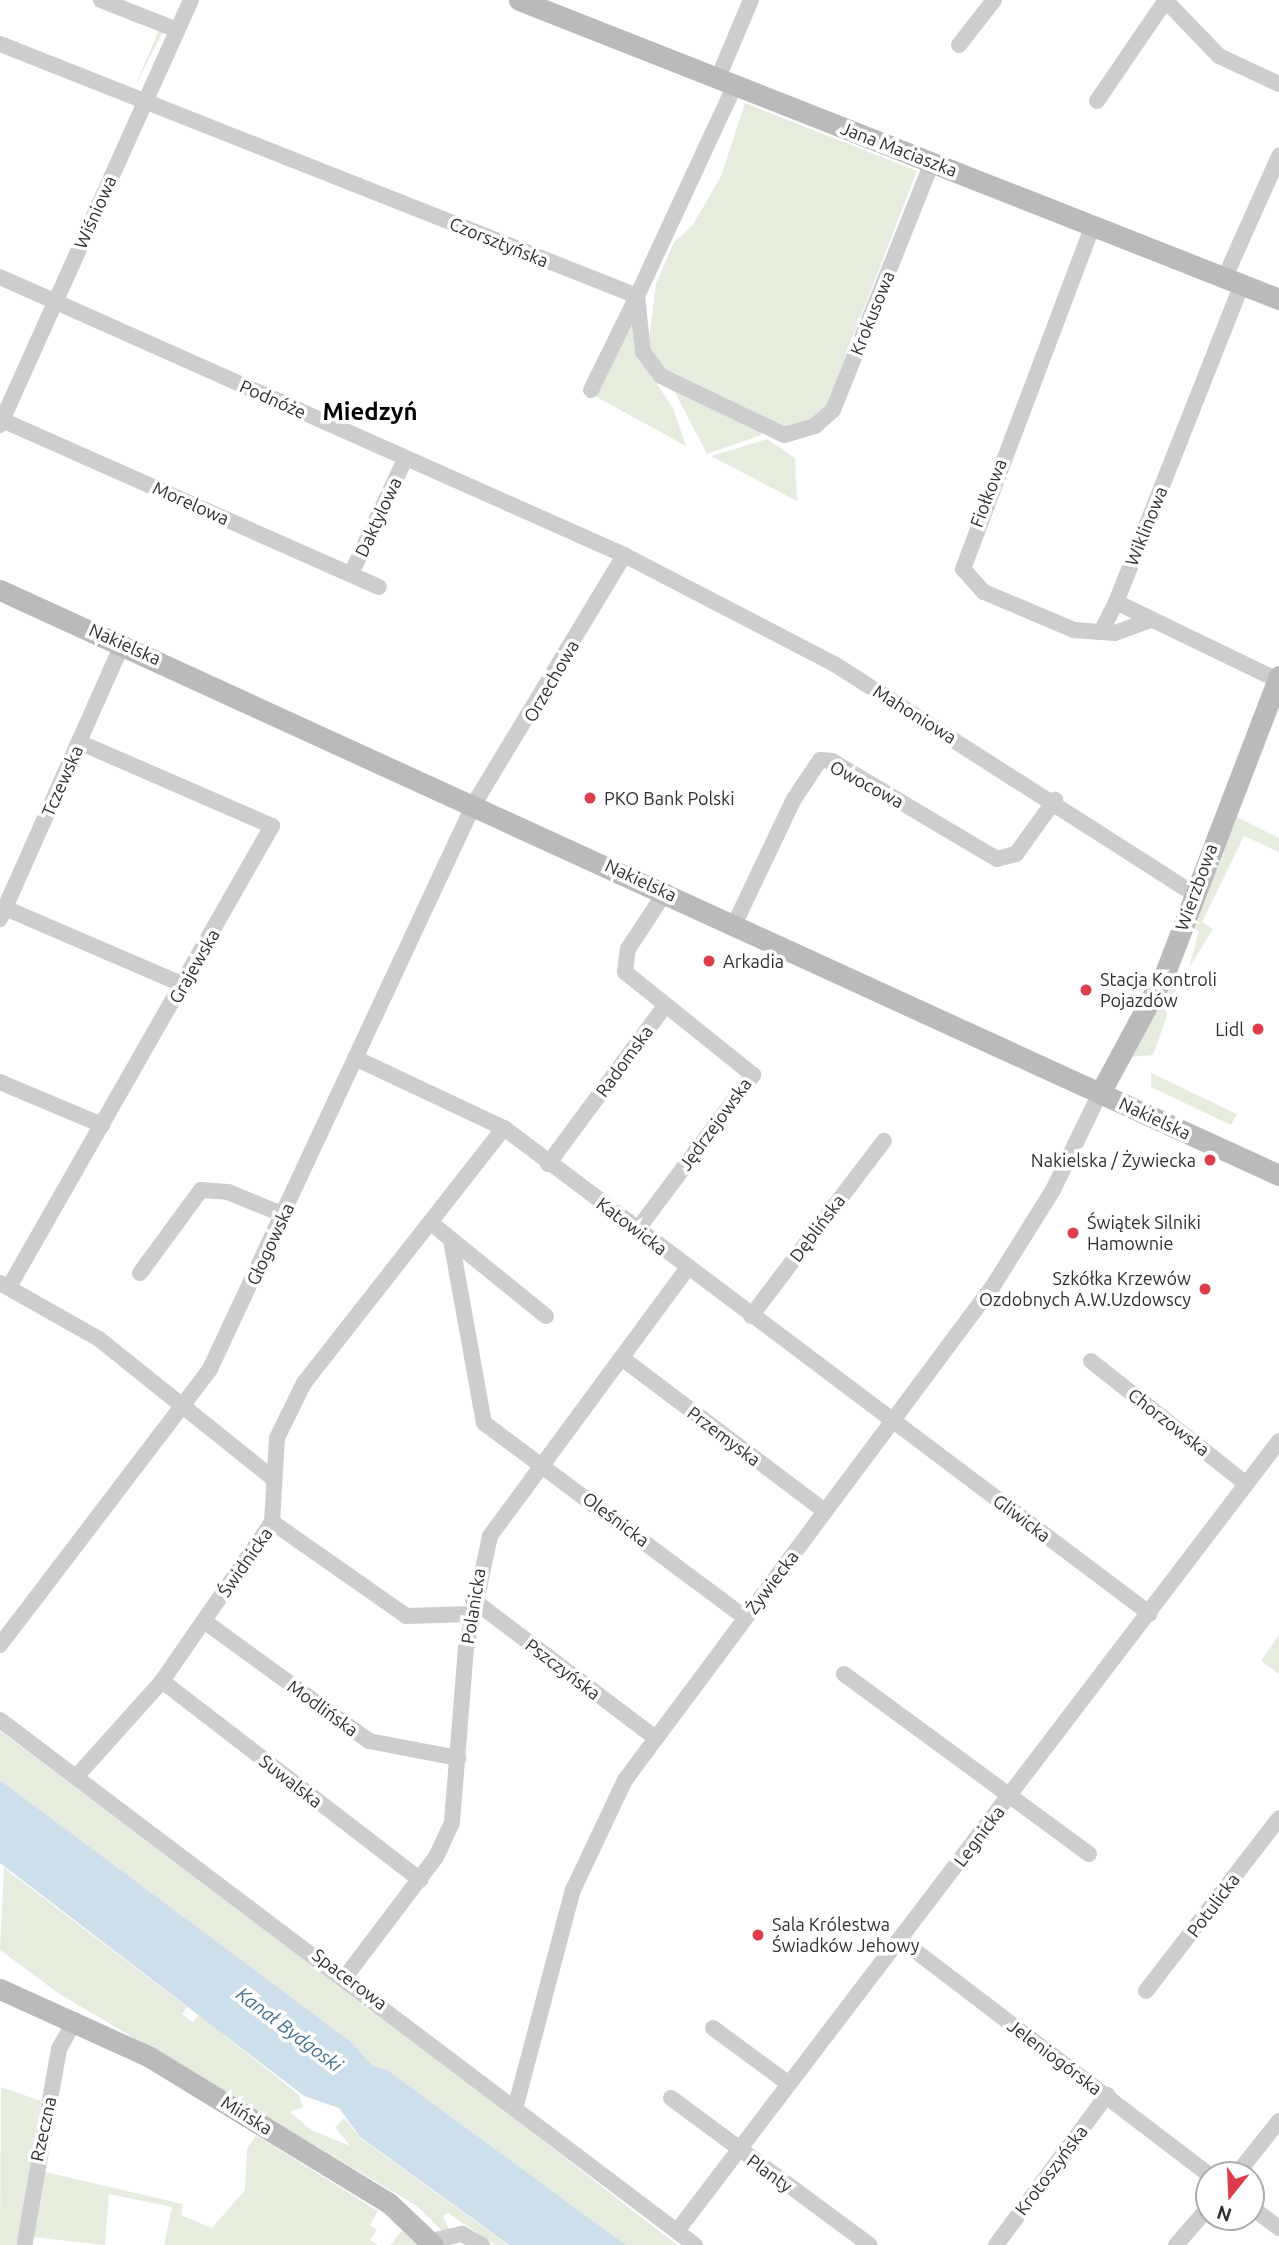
<!DOCTYPE html>
<meta charset="utf-8">
<style>
body{margin:0}
#map{position:relative;width:1279px;height:2245px;overflow:hidden;background:#fff;font-family:Ubuntu,sans-serif}
div>[style]{position:absolute}
.green>*{inset:0;background:#e6ecde}
.water>*{inset:0;background:#ccdfeb}
.street>*{height:16px;margin:-8px;padding:0 8px;transform-origin:8px;border-radius:8px;background:#cdcdcd}
.secondary>*{height:21px;margin:-10.5px;padding:0 10.5px;transform-origin:10.5px;border-radius:10.5px;background:#bababa}
.dots>*{width:19px;height:19px;translate:-50% -50%;box-sizing:border-box;border:4px solid #fff;border-radius:50%}
span{translate:-50% -50%;white-space:nowrap;text-align:center;line-height:1.15;-webkit-text-stroke:7px #fff;paint-order:stroke}
.street-label{font-size:18px;color:#303030}
.poi-label{font-size:18px;color:#303030}
.left{translate:0 -50%;text-align:left}
.right{translate:-100% -50%;text-align:right}
.water-label{font-size:19px;color:#41728e;font-style:italic}
.district-label{font-size:24px;color:#000;font-weight:700}
.north{position:absolute;left:1195px;top:2161px;width:70px;height:70px;box-sizing:border-box;background:#fff;border:2px solid #acacac;border-radius:50%;rotate:198deg;font-size:19px;font-weight:700;line-height:28px;text-align:center;color:#303030}
.north::after{content:'';display:block;margin:auto;width:24px;height:32px;background:#dd3c4a;clip-path:polygon(50% 0,100% 100%,50% 72%,0 100%)}
</style>
<div id="map">
<div class="green">
<i style="clip-path:polygon(159px 30px,163px 32px,135px 86px)"></i>
<i style="clip-path:polygon(745px 103px,917px 171px,827px 404px,811px 423px,783px 428px,668px 375px,647px 354px,656px 284px,674px 242px,693px 225px,721px 176px)"></i>
<i style="clip-path:polygon(632px 310px,640px 359px,673px 408px,686px 446px,593px 395px)"></i>
<i style="clip-path:polygon(671px 385px,760px 429px,761px 435px,707px 454px)"></i>
<i style="clip-path:polygon(767px 439px,795px 458px,797px 501px,711px 456px)"></i>
<i style="clip-path:polygon(1231px 814px,1279px 838px,1279px 852px,1244px 836px,1202px 922px,1213px 929px,1189px 968px,1199px 931px,1190px 927px)"></i>
<i style="clip-path:polygon(1170px 988px,1176px 990px,1153px 1055px,1131px 1057px)"></i>
<i style="clip-path:polygon(1151px 1073px,1237px 1114px,1231px 1125px,1151px 1087px)"></i>
<i style="clip-path:polygon(1279px 1635px,1279px 1674px,1261px 1661px)"></i>
<i style="clip-path:polygon(0 1731px,407px 2035px,677px 2245px,626px 2245px,386px 2069px,373px 2066px,350px 2041px,0 1780px)"></i>
<i style="clip-path:polygon(4px 1868px,187px 2007px,182px 2014px,192px 2022px,199px 2015px,299px 2095px,303px 2107px,290px 2112px,311px 2130px,350px 2146px,335px 2127px,344px 2118px,360px 2138px,508px 2245px,495px 2245px,448px 2213px,443px 2216px,449px 2230px,443px 2232px,417px 2206px,58px 1993px,0 1950px)"></i>
<i style="clip-path:polygon(1px 2087px,41px 2101px,18px 2245px,0 2245px)"></i>
<i style="clip-path:polygon(256px 2135px,378px 2211px,370px 2225px,377px 2230px,370px 2240px,378px 2245px,164px 2245px,172px 2207px,109px 2194px,105px 2245px,32px 2237px,41px 2171px,183px 2204px,181px 2215px,212px 2228px,245px 2190px,247px 2149px)"></i>
<i style="clip-path:polygon(403px 2229px,419px 2245px,390px 2245px)"></i>
</div>
<div class="water">
<i style="clip-path:polygon(0 1780px,350px 2041px,373px 2066px,386px 2069px,626px 2245px,509px 2245px,360px 2137px,339px 2108px,304px 2096px,0 1863px)"></i>
</div>
<div class="street">
<i style="left:101px;top:0;width:82px;rotate:21.5deg"></i>
<i style="left:1165px;top:0;width:78px;rotate:46deg"></i>
<i style="left:1219px;top:56px;width:66px;rotate:25deg"></i>
<i style="left:0;top:44px;width:685px;rotate:21.58deg"></i>
<i style="left:637px;top:296px;width:233px;rotate:-65.1deg"></i>
<i style="left:959px;top:45px;width:57px;rotate:-52.1deg"></i>
<i style="left:718px;top:78px;width:85px;rotate:-67.1deg"></i>
<i style="left:1097px;top:101px;width:122px;rotate:-55.7deg"></i>
<i style="left:1093px;top:225px;width:368px;rotate:110.7deg"></i>
<i style="left:963px;top:569px;width:31px;rotate:48deg"></i>
<i style="left:984px;top:592px;width:98px;rotate:22.9deg"></i>
<i style="left:1074px;top:630px;width:41px;rotate:4.2deg"></i>
<i style="left:1115px;top:633px;width:37px;rotate:-20deg"></i>
<i style="left:0;top:277px;width:683px;rotate:24.01deg"></i>
<i style="left:624px;top:555px;width:239px;rotate:27.4deg"></i>
<i style="left:836px;top:665px;width:425px;rotate:32.6deg"></i>
<i style="left:1225px;top:277px;width:133px;rotate:-65.9deg"></i>
<i style="left:1242px;top:284px;width:342px;rotate:111.6deg"></i>
<i style="left:1116px;top:602px;width:179px;rotate:25.8deg"></i>
<i style="left:591px;top:390px;width:105px;rotate:-63.9deg"></i>
<i style="left:637px;top:296px;width:56px;rotate:83.9deg"></i>
<i style="left:643px;top:352px;width:30px;rotate:53deg"></i>
<i style="left:661px;top:376px;width:136px;rotate:25.6deg"></i>
<i style="left:784px;top:435px;width:32px;rotate:-16deg"></i>
<i style="left:815px;top:426px;width:24px;rotate:-42deg"></i>
<i style="left:833px;top:410px;width:267px;rotate:-68.2deg"></i>
<i style="left:2px;top:420px;width:412px;rotate:23.9deg"></i>
<i style="left:0;top:425px;width:466px;rotate:-65.8deg"></i>
<i style="left:351px;top:574px;width:127px;rotate:-64.8deg"></i>
<i style="left:1101px;top:632px;width:34px;rotate:-63deg"></i>
<i style="left:5px;top:908px;width:195px;rotate:23.3deg"></i>
<i style="left:0;top:919px;width:302px;rotate:-66deg"></i>
<i style="left:735px;top:923px;width:137px;rotate:-64.6deg"></i>
<i style="left:794px;top:799px;width:47px;rotate:-56.3deg"></i>
<i style="left:820px;top:760px;width:12px;rotate:5deg"></i>
<i style="left:832px;top:761px;width:192px;rotate:30.7deg"></i>
<i style="left:997px;top:859px;width:20px;rotate:-15deg"></i>
<i style="left:1016px;top:854px;width:67px;rotate:-54.2deg"></i>
<i style="left:355px;top:1058px;width:165px;rotate:25.2deg"></i>
<i style="left:504px;top:1128px;width:808px;rotate:36.95deg"></i>
<i style="left:0;top:1082px;width:111px;rotate:22.9deg"></i>
<i style="left:548px;top:1164px;width:195px;rotate:-53.5deg"></i>
<i style="left:431px;top:1223px;width:148px;rotate:39deg"></i>
<i style="left:637px;top:1230px;width:194px;rotate:-53.2deg"></i>
<i style="left:753px;top:1075px;width:164px;rotate:-141.2deg"></i>
<i style="left:625px;top:972px;width:23px;rotate:-83deg"></i>
<i style="left:628px;top:949px;width:69px;rotate:-56.8deg"></i>
<i style="left:451px;top:1240px;width:186px;rotate:79.8deg"></i>
<i style="left:484px;top:1423px;width:324px;rotate:36.7deg"></i>
<i style="left:140px;top:1273px;width:103px;rotate:-53.7deg"></i>
<i style="left:201px;top:1190px;width:27px;rotate:4deg"></i>
<i style="left:228px;top:1192px;width:61px;rotate:22.3deg"></i>
<i style="left:0;top:1283px;width:114px;rotate:29.5deg"></i>
<i style="left:99px;top:1339px;width:224px;rotate:38.7deg"></i>
<i style="left:9px;top:1287px;width:531px;rotate:-60.3deg"></i>
<i style="left:272px;top:826px;width:210px;rotate:-156.5deg"></i>
<i style="left:751px;top:1316px;width:220px;rotate:-52.8deg"></i>
<i style="left:623px;top:1359px;width:253px;rotate:37deg"></i>
<i style="left:1091px;top:1361px;width:198px;rotate:38.4deg"></i>
<i style="left:272px;top:1522px;width:164px;rotate:35deg"></i>
<i style="left:406px;top:1616px;width:66px;rotate:-1.7deg"></i>
<i style="left:473px;top:1600px;width:227px;rotate:37.1deg"></i>
<i style="left:204px;top:1621px;width:204px;rotate:36deg"></i>
<i style="left:369px;top:1741px;width:91px;rotate:10.8deg"></i>
<i style="left:0;top:1645px;width:347px;rotate:-52.7deg"></i>
<i style="left:210px;top:1369px;width:624px;rotate:-64.96deg"></i>
<i style="left:474px;top:804px;width:291px;rotate:-58.9deg"></i>
<i style="left:844px;top:1674px;width:304px;rotate:36.3deg"></i>
<i style="left:162px;top:1681px;width:326px;rotate:37.6deg"></i>
<i style="left:0;top:1720px;width:871px;rotate:37.07deg"></i>
<i style="left:76px;top:1777px;width:129px;rotate:-48.1deg"></i>
<i style="left:162px;top:1681px;width:193px;rotate:-55.3deg"></i>
<i style="left:272px;top:1522px;width:84px;rotate:-86.6deg"></i>
<i style="left:277px;top:1438px;width:61px;rotate:-63.9deg"></i>
<i style="left:304px;top:1383px;width:324px;rotate:-51.9deg"></i>
<i style="left:901px;top:1940px;width:387px;rotate:37.3deg"></i>
<i style="left:346px;top:1976px;width:149px;rotate:-52.9deg"></i>
<i style="left:436px;top:1857px;width:38px;rotate:-65deg"></i>
<i style="left:452px;top:1822px;width:175px;rotate:-85.4deg"></i>
<i style="left:466px;top:1648px;width:115px;rotate:-77.9deg"></i>
<i style="left:490px;top:1536px;width:332px;rotate:-53.6deg"></i>
<i style="left:1146px;top:1991px;width:218px;rotate:-52.4deg"></i>
<i style="left:713px;top:2028px;width:94px;rotate:36.4deg"></i>
<i style="left:671px;top:2098px;width:247px;rotate:36.5deg"></i>
<i style="left:516px;top:2105px;width:222px;rotate:-75.2deg"></i>
<i style="left:573px;top:1890px;width:122px;rotate:-64.7deg"></i>
<i style="left:625px;top:1780px;width:616px;rotate:-53.32deg"></i>
<i style="left:993px;top:1286px;width:113px;rotate:-58deg"></i>
<i style="left:1053px;top:1190px;width:108px;rotate:-64.1deg"></i>
<i style="left:1236px;top:2175px;width:69px;rotate:-51.5deg"></i>
<i style="left:1251px;top:2207px;width:35px;rotate:37deg"></i>
<i style="left:677px;top:2231px;width:993px;rotate:-52.69deg"></i>
<i style="left:431px;top:2241px;width:32px;rotate:-13deg"></i>
<i style="left:462px;top:2234px;width:23px;rotate:29deg"></i>
<i style="left:25px;top:2242px;width:196px;rotate:-80deg"></i>
<i style="left:59px;top:2049px;width:33px;rotate:-61deg"></i>
<i style="left:996px;top:2245px;width:187px;rotate:-53.5deg"></i>
<i style="left:1176px;top:2245px;width:50px;rotate:-49deg"></i>
</div>
<div class="secondary">
<i style="left:519px;top:0;width:817px;rotate:21.48deg"></i>
<i style="left:0;top:590px;width:1406px;rotate:24.58deg"></i>
<i style="left:1100px;top:1093px;width:136px;rotate:-61.6deg"></i>
<i style="left:1165px;top:973px;width:318px;rotate:-69deg"></i>
<i style="left:0;top:1989px;width:162px;rotate:24.4deg"></i>
<i style="left:148px;top:2056px;width:282px;rotate:31.4deg"></i>
<i style="left:389px;top:2203px;width:61px;rotate:43.7deg"></i>
</div>
<div class="dots">
<i style="left:590px;top:798px;background:#dd3c4a"></i>
<i style="left:709px;top:961px;background:#dd3c4a"></i>
<i style="left:1086px;top:990px;background:#dd3c4a"></i>
<i style="left:1258px;top:1029px;background:#dd3c4a"></i>
<i style="left:1210px;top:1160px;background:#dd3c4a"></i>
<i style="left:1073px;top:1233px;background:#dd3c4a"></i>
<i style="left:1205px;top:1289px;background:#dd3c4a"></i>
<i style="left:758px;top:1935px;background:#dd3c4a"></i>
</div>
<div class="street-label">
<span style="left:899px;top:149px;rotate:21deg">Jana Maciaszka</span>
<span style="left:95px;top:212px;rotate:-66deg">Wiśniowa</span>
<span style="left:499px;top:242px;rotate:22deg">Czorsztyńska</span>
<span style="left:872px;top:313px;rotate:-68deg">Krokusowa</span>
<span style="left:273px;top:399px;rotate:24deg">Podnóże</span>
<span style="left:988px;top:493px;rotate:-69deg">Fiołkowa</span>
<span style="left:191px;top:503px;rotate:24deg">Morelowa</span>
<span style="left:378px;top:517px;rotate:-65deg">Daktylowa</span>
<span style="left:1146px;top:526px;rotate:-68deg">Wiklinowa</span>
<span style="left:125px;top:644px;rotate:24deg">Nakielska</span>
<span style="left:551px;top:681px;rotate:-60deg">Orzechowa</span>
<span style="left:915px;top:714px;rotate:32deg">Mahoniowa</span>
<span style="left:62px;top:781px;rotate:-66deg">Tczewska</span>
<span style="left:867px;top:784px;rotate:28deg">Owocowa</span>
<span style="left:641px;top:880px;rotate:25deg">Nakielska</span>
<span style="left:1196px;top:887px;rotate:-70deg">Wierzbowa</span>
<span style="left:194px;top:966px;rotate:-60deg">Grajewska</span>
<span style="left:624px;top:1061px;rotate:-54deg">Radomska</span>
<span style="left:1155px;top:1118px;rotate:25deg">Nakielska</span>
<span style="left:715px;top:1124px;rotate:-54deg">Jędrzejowska</span>
<span style="left:632px;top:1226px;rotate:37deg">Katowicka</span>
<span style="left:817px;top:1228px;rotate:-53deg">Dęblińska</span>
<span style="left:270px;top:1244px;rotate:-65deg">Głogowska</span>
<span style="left:1169px;top:1422px;rotate:38deg">Chorzowska</span>
<span style="left:724px;top:1436px;rotate:37deg">Przemyska</span>
<span style="left:1022px;top:1518px;rotate:37deg">Gliwicka</span>
<span style="left:616px;top:1519px;rotate:37deg">Oleśnicka</span>
<span style="left:245px;top:1562px;rotate:-55deg">Świdnicka</span>
<span style="left:772px;top:1582px;rotate:-53deg">Żywiecka</span>
<span style="left:473px;top:1606px;rotate:-81deg">Polanicka</span>
<span style="left:563px;top:1669px;rotate:37deg">Pszczyńska</span>
<span style="left:323px;top:1708px;rotate:36deg">Modlińska</span>
<span style="left:291px;top:1781px;rotate:38deg">Suwalska</span>
<span style="left:979px;top:1836px;rotate:-53deg">Legnicka</span>
<span style="left:1213px;top:1905px;rotate:-53deg">Potulicka</span>
<span style="left:350px;top:1979px;rotate:37deg">Spacerowa</span>
<span style="left:1055px;top:2057px;rotate:37deg">Jeleniogórska</span>
<span style="left:247px;top:2115px;rotate:32deg">Mińska</span>
<span style="left:43px;top:2129px;rotate:-78deg">Rzeczna</span>
<span style="left:1051px;top:2170px;rotate:-53deg">Krotoszyńska</span>
<span style="left:770px;top:2173px;rotate:36deg">Planty</span>
</div>
<div class="poi-label">
<span class="left" style="left:604px;top:798px">PKO Bank Polski</span>
<span class="left" style="left:723px;top:961px">Arkadia</span>
<span class="left" style="left:1100px;top:990px">Stacja Kontroli<br>Pojazdów</span>
<span class="right" style="left:1244px;top:1029px">Lidl</span>
<span class="right" style="left:1196px;top:1160px">Nakielska / Żywiecka</span>
<span class="left" style="left:1087px;top:1233px">Świątek Silniki<br>Hamownie</span>
<span class="right" style="left:1191px;top:1289px">Szkółka Krzewów<br>Ozdobnych A.W.Uzdowscy</span>
<span class="left" style="left:772px;top:1935px">Sala Królestwa<br>Świadków Jehowy</span>
</div>
<div class="water-label">
<span style="left:289px;top:2030px;rotate:37deg">Kanał Bydgoski</span>
</div>
<div class="district-label">
<span style="left:370px;top:412px">Miedzyń</span>
</div>
<div class="north">N</div>
</div>
